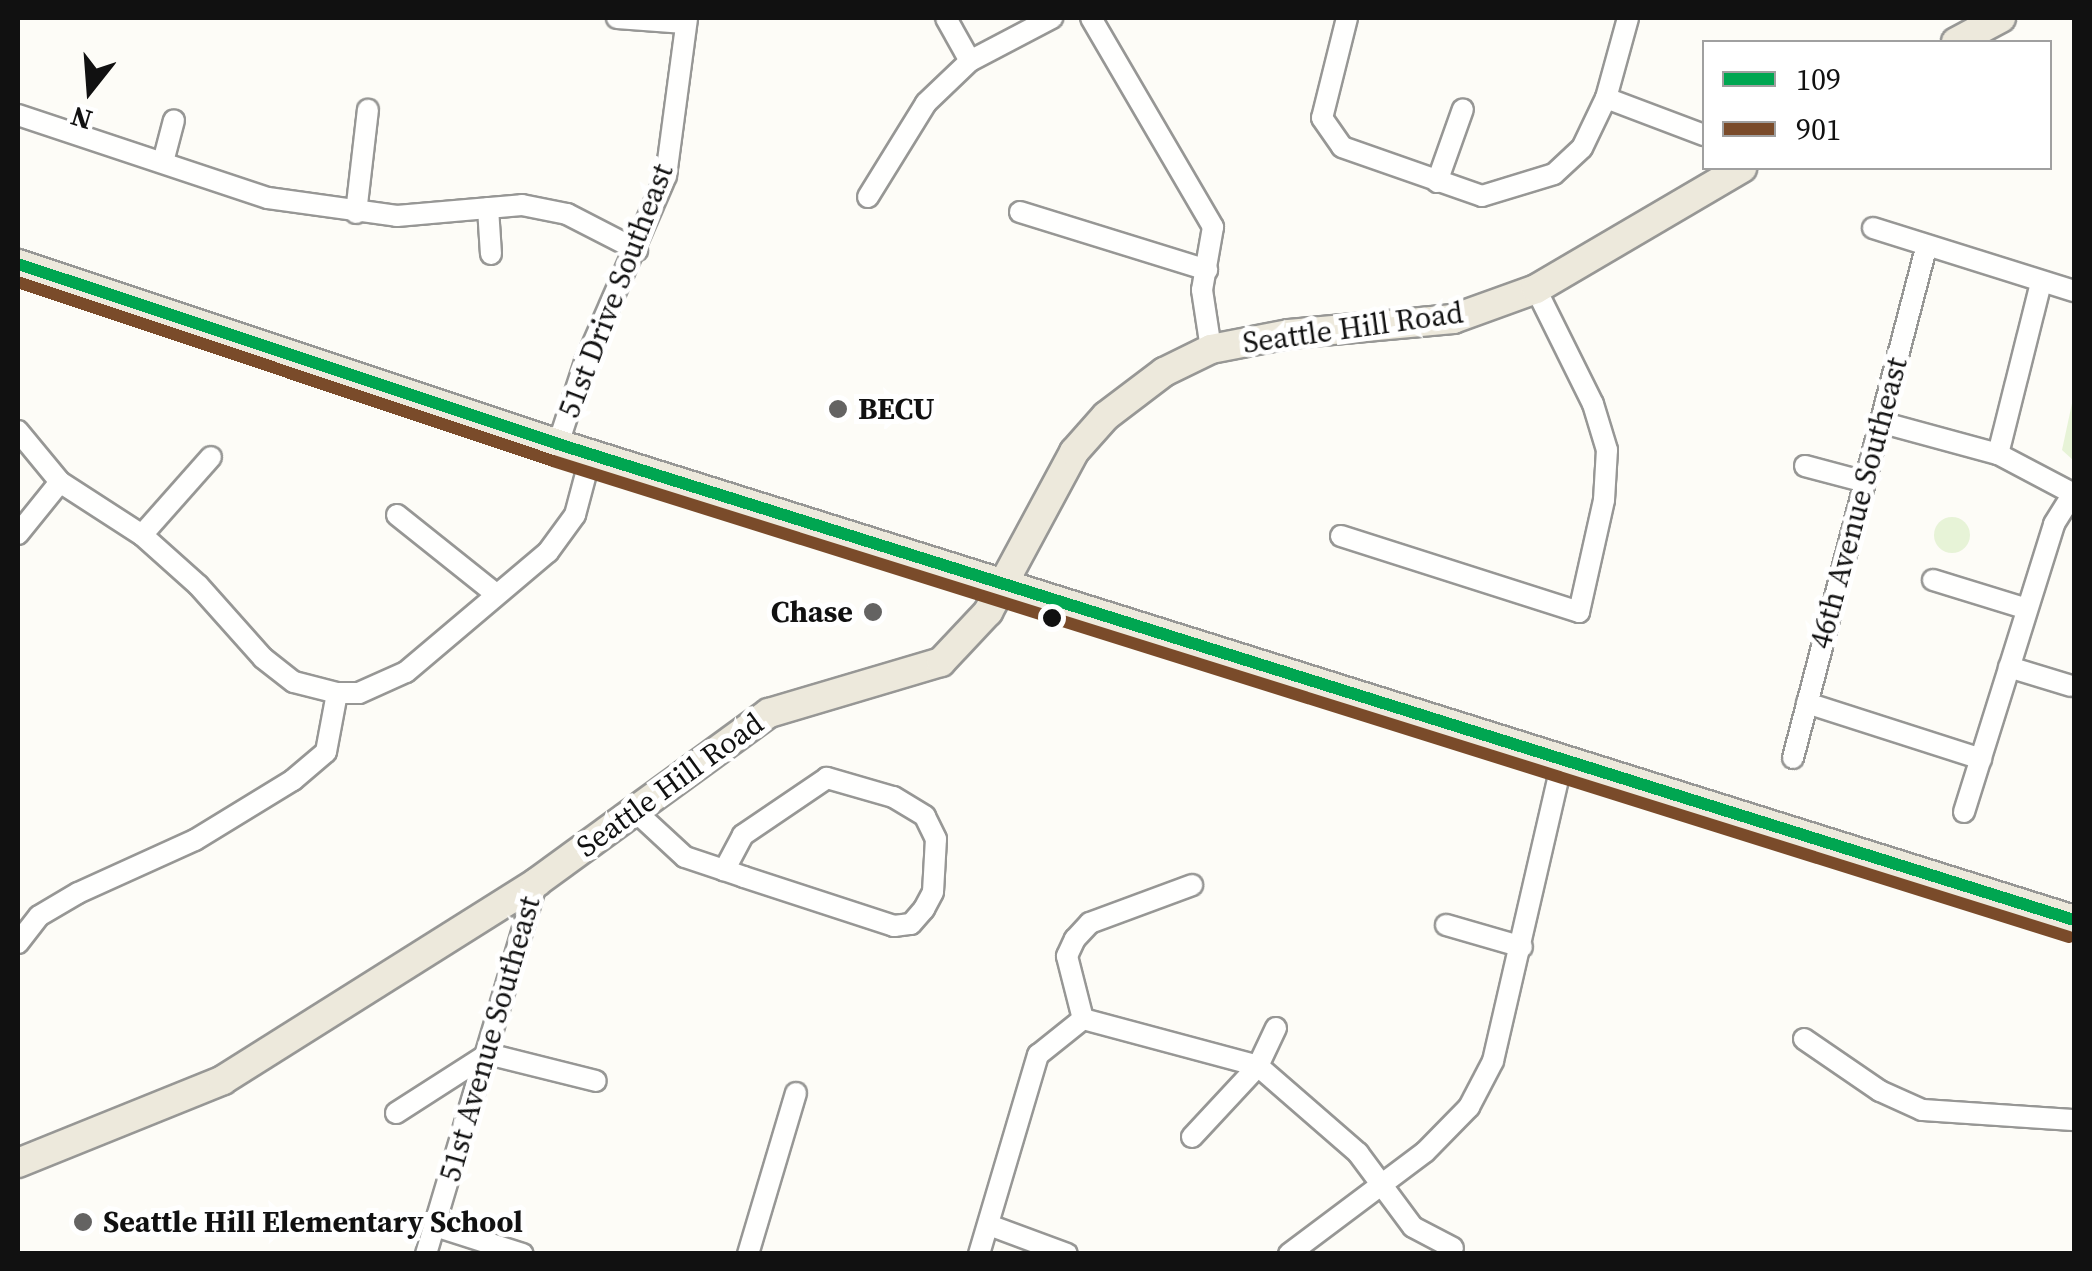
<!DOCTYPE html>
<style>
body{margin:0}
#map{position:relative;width:2092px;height:1271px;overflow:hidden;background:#fdfcf7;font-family:"Source Serif 4",serif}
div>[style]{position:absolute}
.green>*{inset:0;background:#e7f3d7}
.round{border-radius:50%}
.roads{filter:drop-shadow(2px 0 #979795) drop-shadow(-2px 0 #979795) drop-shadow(0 2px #979795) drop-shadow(0 -2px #979795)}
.minor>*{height:20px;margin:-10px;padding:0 10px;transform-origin:10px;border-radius:10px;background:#fffffe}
.major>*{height:28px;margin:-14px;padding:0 14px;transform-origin:14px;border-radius:14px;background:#ede9dc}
.bus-1>*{height:12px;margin:-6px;padding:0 6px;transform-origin:6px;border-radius:6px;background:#00a651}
.bus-2>*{height:12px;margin:-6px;padding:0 6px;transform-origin:6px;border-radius:6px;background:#7a4b2a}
.dots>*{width:28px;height:28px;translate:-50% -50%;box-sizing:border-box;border:5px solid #fff;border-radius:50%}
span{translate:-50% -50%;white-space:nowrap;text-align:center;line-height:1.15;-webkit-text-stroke:10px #fff;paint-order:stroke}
.street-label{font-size:30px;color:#111}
.poi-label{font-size:30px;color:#111;font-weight:700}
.left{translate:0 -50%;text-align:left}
.right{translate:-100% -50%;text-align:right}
.frame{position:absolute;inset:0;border:20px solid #111;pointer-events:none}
.legend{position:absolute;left:1702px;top:40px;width:350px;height:130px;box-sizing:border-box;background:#fff;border:2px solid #a0a0a0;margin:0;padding:12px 18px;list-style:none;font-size:30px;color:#111}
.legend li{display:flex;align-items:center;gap:20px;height:50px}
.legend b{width:50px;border:2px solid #a0a0a0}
.north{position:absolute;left:40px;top:40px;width:100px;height:100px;-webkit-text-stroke:8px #fff;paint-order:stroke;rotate:197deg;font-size:28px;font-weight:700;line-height:40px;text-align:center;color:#111}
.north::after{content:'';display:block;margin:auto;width:35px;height:45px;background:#111;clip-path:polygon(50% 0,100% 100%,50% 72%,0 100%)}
</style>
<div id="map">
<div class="green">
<i style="clip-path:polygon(2074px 394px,2074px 461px,2062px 450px)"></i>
<i class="round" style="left:1934px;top:517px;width:36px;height:36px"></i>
</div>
<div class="roads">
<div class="minor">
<i style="left:617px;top:18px;width:68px;rotate:4.2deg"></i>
<i style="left:946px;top:18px;width:49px;rotate:60.8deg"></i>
<i style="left:1091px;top:18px;width:242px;rotate:59.7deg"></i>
<i style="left:1213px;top:227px;width:64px;rotate:99.9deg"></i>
<i style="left:1202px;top:290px;width:60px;rotate:81.3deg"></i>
<i style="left:1347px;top:18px;width:103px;rotate:104deg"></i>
<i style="left:1322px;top:118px;width:35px;rotate:55deg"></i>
<i style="left:1342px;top:147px;width:148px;rotate:19.3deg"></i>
<i style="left:1482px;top:196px;width:75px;rotate:-17deg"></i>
<i style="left:1554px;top:174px;width:38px;rotate:-43deg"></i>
<i style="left:1582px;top:148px;width:55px;rotate:-64.4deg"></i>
<i style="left:1606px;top:98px;width:83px;rotate:-74.6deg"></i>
<i style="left:1606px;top:98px;width:105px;rotate:20.7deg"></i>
<i style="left:18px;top:115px;width:263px;rotate:18.4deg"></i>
<i style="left:268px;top:198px;width:130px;rotate:7.9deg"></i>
<i style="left:397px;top:216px;width:125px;rotate:-5deg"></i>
<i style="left:522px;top:205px;width:46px;rotate:11.3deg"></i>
<i style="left:567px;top:214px;width:79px;rotate:27.2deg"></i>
<i style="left:163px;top:162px;width:43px;rotate:-75.3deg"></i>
<i style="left:1437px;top:182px;width:77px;rotate:-70.4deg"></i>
<i style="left:868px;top:197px;width:110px;rotate:-58.3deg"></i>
<i style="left:926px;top:103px;width:61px;rotate:-43.7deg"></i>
<i style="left:970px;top:61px;width:93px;rotate:-27.7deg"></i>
<i style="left:488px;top:208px;width:46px;rotate:86.3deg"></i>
<i style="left:1020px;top:212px;width:196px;rotate:17.2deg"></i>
<i style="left:356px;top:213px;width:104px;rotate:-83.4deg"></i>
<i style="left:1873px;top:228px;width:211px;rotate:17.4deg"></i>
<i style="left:1880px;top:422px;width:122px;rotate:15.2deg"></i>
<i style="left:1998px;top:454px;width:86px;rotate:27.8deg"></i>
<i style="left:18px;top:431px;width:66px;rotate:50.5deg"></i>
<i style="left:60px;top:482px;width:98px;rotate:32.9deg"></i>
<i style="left:142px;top:535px;width:75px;rotate:41.8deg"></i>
<i style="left:198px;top:585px;width:98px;rotate:48.3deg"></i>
<i style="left:263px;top:658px;width:39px;rotate:38deg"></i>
<i style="left:294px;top:682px;width:44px;rotate:14.3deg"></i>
<i style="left:337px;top:693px;width:22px"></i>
<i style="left:359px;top:693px;width:51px;rotate:-24.1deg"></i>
<i style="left:406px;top:672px;width:186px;rotate:-40.2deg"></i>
<i style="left:548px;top:552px;width:46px;rotate:-53.9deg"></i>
<i style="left:575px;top:515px;width:66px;rotate:-75.1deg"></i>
<i style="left:558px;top:444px;width:86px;rotate:-71.8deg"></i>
<i style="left:585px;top:362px;width:203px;rotate:-66.5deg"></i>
<i style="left:666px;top:176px;width:159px;rotate:-82.4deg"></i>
<i style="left:1998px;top:454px;width:176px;rotate:-75.9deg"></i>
<i style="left:1805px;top:466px;width:62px;rotate:14.9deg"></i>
<i style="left:397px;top:515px;width:127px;rotate:38.6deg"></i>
<i style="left:18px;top:534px;width:67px;rotate:-51.1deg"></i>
<i style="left:142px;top:535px;width:104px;rotate:-48.5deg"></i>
<i style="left:1341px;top:536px;width:250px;rotate:17.7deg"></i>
<i style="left:1579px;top:612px;width:115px;rotate:-77.4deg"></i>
<i style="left:1604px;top:500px;width:50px;rotate:-86.6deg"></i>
<i style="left:1607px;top:450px;width:48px;rotate:-106.9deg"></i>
<i style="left:1593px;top:404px;width:128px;rotate:-116.4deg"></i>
<i style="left:1933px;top:580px;width:98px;rotate:17.1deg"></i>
<i style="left:2009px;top:667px;width:65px;rotate:17deg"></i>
<i style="left:1807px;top:703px;width:183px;rotate:17.8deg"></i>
<i style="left:1793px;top:758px;width:527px;rotate:-75.38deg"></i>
<i style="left:634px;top:810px;width:69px;rotate:42.7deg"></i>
<i style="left:685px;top:857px;width:41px;rotate:18.4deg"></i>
<i style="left:724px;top:870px;width:21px;rotate:19deg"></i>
<i style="left:744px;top:877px;width:158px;rotate:18.1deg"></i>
<i style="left:894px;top:926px;width:17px;rotate:-7deg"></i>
<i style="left:911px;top:924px;width:20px;rotate:-49deg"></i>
<i style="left:924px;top:909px;width:19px;rotate:-62deg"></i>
<i style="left:933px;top:892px;width:53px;rotate:-86.8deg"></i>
<i style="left:936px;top:839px;width:25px;rotate:-116deg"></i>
<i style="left:925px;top:816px;width:37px;rotate:-149deg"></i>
<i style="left:893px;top:797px;width:69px;rotate:-163.9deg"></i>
<i style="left:827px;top:778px;width:102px;rotate:145.8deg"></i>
<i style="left:743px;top:835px;width:40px;rotate:118deg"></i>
<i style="left:1964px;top:812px;width:302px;rotate:-72.6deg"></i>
<i style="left:2054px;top:524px;width:36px;rotate:-58deg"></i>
<i style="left:1446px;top:925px;width:79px;rotate:16.1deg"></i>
<i style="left:18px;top:943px;width:34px;rotate:-52deg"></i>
<i style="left:39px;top:916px;width:45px;rotate:-30.5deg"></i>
<i style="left:78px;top:893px;width:128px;rotate:-24.4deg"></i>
<i style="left:195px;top:840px;width:115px;rotate:-31.5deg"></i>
<i style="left:293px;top:780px;width:43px;rotate:-40.3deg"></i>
<i style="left:326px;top:752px;width:60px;rotate:-79.4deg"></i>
<i style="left:1083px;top:1019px;width:181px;rotate:15deg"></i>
<i style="left:1258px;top:1066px;width:133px;rotate:41deg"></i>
<i style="left:1358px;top:1153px;width:92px;rotate:53.4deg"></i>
<i style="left:1413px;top:1227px;width:45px;rotate:27.7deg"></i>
<i style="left:1804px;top:1039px;width:92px;rotate:34.4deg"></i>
<i style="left:1880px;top:1091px;width:46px;rotate:24.3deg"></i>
<i style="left:1922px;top:1110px;width:152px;rotate:3.8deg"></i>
<i style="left:396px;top:1113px;width:109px;rotate:-32.7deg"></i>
<i style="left:488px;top:1054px;width:111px;rotate:14deg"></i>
<i style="left:1192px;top:1137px;width:97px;rotate:-47.1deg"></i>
<i style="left:1258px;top:1066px;width:42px;rotate:-64.7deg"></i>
<i style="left:989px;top:1225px;width:83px;rotate:20.4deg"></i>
<i style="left:435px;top:1226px;width:92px;rotate:17.7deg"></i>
<i style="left:426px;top:1254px;width:388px;rotate:-73.4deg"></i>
<i style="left:748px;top:1254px;width:168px;rotate:-73.4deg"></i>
<i style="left:979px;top:1254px;width:208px;rotate:-73.5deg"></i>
<i style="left:1038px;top:1055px;width:58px;rotate:-38.7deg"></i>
<i style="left:1083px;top:1019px;width:65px;rotate:-104.3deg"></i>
<i style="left:1067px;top:956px;width:19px;rotate:-65deg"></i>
<i style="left:1075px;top:939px;width:22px;rotate:-47deg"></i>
<i style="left:1090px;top:923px;width:109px;rotate:-20.4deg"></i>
<i style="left:1289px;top:1254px;width:170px;rotate:-36.9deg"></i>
<i style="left:1425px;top:1152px;width:63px;rotate:-45.6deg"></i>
<i style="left:1469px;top:1107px;width:52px;rotate:-62.4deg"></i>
<i style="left:1493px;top:1061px;width:306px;rotate:-77deg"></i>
</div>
<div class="major">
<i style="left:1956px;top:42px;width:51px;rotate:-28.1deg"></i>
<i style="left:18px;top:264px;width:569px;rotate:18.43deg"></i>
<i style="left:558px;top:444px;width:1589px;rotate:17.43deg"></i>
<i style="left:18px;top:1163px;width:221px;rotate:-22deg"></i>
<i style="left:223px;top:1080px;width:371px;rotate:-32.2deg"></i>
<i style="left:537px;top:882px;width:287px;rotate:-36.1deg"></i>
<i style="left:769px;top:713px;width:179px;rotate:-16.5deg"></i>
<i style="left:941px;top:662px;width:69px;rotate:-46.8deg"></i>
<i style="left:988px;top:612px;width:182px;rotate:-61.7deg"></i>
<i style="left:1074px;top:452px;width:48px;rotate:-48.4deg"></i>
<i style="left:1106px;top:416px;width:73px;rotate:-37.2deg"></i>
<i style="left:1164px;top:372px;width:52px;rotate:-26.1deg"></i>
<i style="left:1211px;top:349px;width:79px;rotate:-10.9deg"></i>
<i style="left:1289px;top:334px;width:165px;rotate:-5.2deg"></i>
<i style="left:1453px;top:319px;width:88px;rotate:-19.9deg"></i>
<i style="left:1536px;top:289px;width:239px;rotate:-30.4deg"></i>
</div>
</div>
<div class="bus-1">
<i style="left:18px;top:264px;width:569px;rotate:18.43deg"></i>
<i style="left:558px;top:444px;width:1589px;rotate:17.43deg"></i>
</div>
<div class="bus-2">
<i style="left:18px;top:282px;width:564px;rotate:18.5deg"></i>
<i style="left:553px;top:461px;width:1589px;rotate:17.43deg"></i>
</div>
<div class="dots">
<i style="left:838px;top:409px;background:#646362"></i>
<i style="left:873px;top:612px;background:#646362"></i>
<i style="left:1052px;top:618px;background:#111"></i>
<i style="left:83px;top:1222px;background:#646362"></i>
</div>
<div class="street-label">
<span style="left:616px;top:291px;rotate:-69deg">51st Drive Southeast</span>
<span style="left:1353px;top:328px;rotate:-8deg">Seattle Hill Road</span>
<span style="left:1859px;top:503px;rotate:-75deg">46th Avenue Southeast</span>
<span style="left:670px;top:785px;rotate:-36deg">Seattle Hill Road</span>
<span style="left:490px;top:1039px;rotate:-74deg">51st Avenue Southeast</span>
</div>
<div class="poi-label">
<span class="left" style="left:858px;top:409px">BECU</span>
<span class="right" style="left:853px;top:612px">Chase</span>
<span class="left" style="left:103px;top:1222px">Seattle Hill Elementary School</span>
</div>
<div class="frame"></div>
<ul class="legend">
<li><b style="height:12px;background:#00a651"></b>109</li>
<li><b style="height:12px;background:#7a4b2a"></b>901</li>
</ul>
<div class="north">N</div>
</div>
